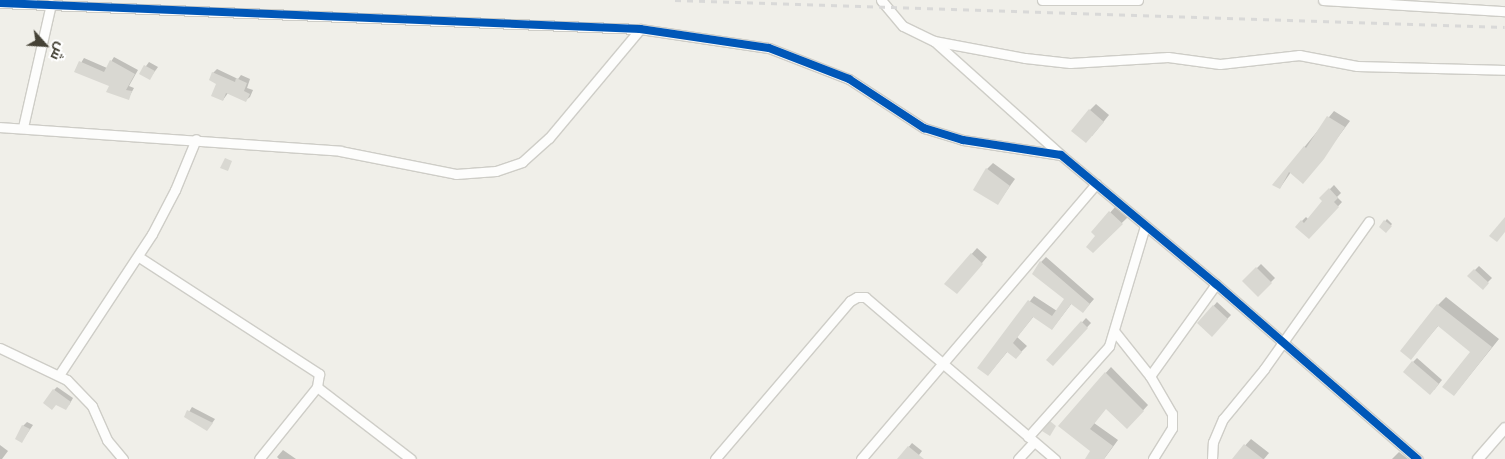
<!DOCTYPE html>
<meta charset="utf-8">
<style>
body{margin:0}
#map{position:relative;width:1505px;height:459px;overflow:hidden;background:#f0efe9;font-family:Barlow,Cairo,sans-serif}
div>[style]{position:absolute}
.shadow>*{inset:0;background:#0003}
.building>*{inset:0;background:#d9d8d2}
.roads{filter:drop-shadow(1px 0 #cecdc7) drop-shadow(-1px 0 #cecdc7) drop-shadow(0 1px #cecdc7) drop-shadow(0 -1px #cecdc7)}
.minor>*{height:9px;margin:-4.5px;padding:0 4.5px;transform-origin:4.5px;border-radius:4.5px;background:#fdfdfc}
.tertiary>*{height:10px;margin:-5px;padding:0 5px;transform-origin:5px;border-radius:5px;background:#fdfdfc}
.rail>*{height:3px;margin-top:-1.5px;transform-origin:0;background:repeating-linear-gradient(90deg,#d9d9d8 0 6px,transparent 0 12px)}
.cycleway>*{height:8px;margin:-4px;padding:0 4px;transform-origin:4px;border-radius:4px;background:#0057b8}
span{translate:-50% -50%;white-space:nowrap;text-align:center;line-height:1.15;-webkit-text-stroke:4px #fff;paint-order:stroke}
.north{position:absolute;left:20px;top:20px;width:50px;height:50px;-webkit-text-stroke:4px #fff;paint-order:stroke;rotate:116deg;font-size:14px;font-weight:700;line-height:20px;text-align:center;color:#454236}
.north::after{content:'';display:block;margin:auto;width:18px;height:22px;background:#454236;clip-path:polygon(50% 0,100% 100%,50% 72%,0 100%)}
</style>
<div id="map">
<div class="shadow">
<i style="clip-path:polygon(114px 57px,138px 70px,129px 86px,134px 88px,128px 99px,110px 85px,76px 71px,84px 58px,107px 68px)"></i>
<i style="clip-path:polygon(149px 62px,158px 67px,150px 78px,141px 73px)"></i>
<i style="clip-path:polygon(217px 69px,238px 79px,241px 75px,250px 79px,247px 88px,253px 90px,250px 97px,246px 100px,228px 93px,223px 100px,213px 73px)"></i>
<i style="clip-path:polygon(1096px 104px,1109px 115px,1092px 136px,1090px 110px)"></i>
<i style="clip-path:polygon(1334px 111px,1350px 121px,1309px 176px,1291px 172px,1280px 188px,1274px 184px)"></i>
<i style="clip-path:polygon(993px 163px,1015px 179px,998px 203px,987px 169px)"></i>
<i style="clip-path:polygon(1334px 185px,1341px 193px,1337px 197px,1342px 202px,1309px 238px,1302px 221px,1306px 217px,1308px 219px,1324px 201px,1321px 198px)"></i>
<i style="clip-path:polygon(1116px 206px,1128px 217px,1093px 251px,1097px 236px,1093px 232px)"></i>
<i style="clip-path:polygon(1387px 219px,1392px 224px,1386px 231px,1381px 226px)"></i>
<i style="clip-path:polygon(977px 248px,987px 257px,962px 287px,946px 283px)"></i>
<i style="clip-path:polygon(1046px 257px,1094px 299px,1088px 306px,1072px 303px,1052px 329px,1034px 316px,1017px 337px,1027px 346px,1021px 352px,1008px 351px,988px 375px,979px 367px,1034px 296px,1057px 311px,1065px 299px,1041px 262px)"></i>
<i style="clip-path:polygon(1261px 264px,1275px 278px,1258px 295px,1244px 281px)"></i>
<i style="clip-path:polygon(1479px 266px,1492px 278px,1482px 288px,1469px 276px)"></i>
<i style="clip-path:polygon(1446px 297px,1499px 339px,1454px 395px,1472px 351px,1439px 325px,1411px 358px,1438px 305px)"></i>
<i style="clip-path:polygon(1217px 302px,1231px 315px,1212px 335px,1199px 323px)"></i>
<i style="clip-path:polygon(1086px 318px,1091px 323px,1053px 364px,1048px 360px)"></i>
<i style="clip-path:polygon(1417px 358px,1442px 380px,1434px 390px,1413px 362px)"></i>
<i style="clip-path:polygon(1111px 367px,1148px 405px,1127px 428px,1106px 408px,1094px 423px,1118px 440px,1104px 459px,1086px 459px,1092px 451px,1060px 425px)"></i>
<i style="clip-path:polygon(57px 387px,73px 398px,69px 405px,54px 390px)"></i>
<i style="clip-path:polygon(192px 407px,215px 419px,210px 426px,186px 417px)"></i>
<i style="clip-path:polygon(27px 422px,33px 425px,22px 441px,23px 426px)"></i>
<i style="clip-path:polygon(1251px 439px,1269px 453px,1264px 459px,1233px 459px)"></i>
<i style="clip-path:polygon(912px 443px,922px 451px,916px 459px,899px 459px)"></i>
<i style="clip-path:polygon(0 445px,8px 451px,2px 459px,0 459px)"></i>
<i style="clip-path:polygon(283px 450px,296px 459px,279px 459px,277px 457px)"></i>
<i style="clip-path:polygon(1399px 452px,1408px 459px,1392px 459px)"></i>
</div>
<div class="building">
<i style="clip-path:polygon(110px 60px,135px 74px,126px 90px,132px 91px,129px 100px,106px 92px,109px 86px,74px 72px,79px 61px,104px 72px)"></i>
<i style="clip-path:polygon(144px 65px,155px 71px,150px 80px,139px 74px)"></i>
<i style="clip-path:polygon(212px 72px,235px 82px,236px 78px,247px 83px,244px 91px,250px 94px,246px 102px,226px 93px,223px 101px,211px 96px,216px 84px,209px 80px)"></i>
<i style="clip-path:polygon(1089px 109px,1104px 122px,1086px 143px,1071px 131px)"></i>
<i style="clip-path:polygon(1327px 116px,1345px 127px,1324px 159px,1303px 184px,1289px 172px,1280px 189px,1272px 185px,1304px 146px,1306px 148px)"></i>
<i style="clip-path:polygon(225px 158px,232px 161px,228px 171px,220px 168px)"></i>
<i style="clip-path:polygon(986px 168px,1010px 186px,998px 205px,973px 190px)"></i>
<i style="clip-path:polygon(1329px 188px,1338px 198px,1334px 202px,1339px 207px,1309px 239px,1295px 227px,1301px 220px,1304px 223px,1322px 201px,1319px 198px)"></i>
<i style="clip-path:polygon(1109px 211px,1123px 224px,1093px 253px,1086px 247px,1095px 236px,1091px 232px)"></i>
<i style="clip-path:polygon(1505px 217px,1505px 232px,1497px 242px,1489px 236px)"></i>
<i style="clip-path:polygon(1384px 220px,1392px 226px,1386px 233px,1379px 227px)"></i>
<i style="clip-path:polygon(971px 253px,983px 264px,957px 294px,944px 284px)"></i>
<i style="clip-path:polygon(1040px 261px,1090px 304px,1083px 313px,1071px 304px,1052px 330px,1033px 317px,1013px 343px,1022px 352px,1016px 359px,1007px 352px,988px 376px,977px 368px,1028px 300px,1052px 316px,1064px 299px,1032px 274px)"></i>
<i style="clip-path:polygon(1256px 267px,1272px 283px,1258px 297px,1242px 281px)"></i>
<i style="clip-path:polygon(1474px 269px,1489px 283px,1483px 290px,1467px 276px)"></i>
<i style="clip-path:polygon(1437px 304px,1492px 347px,1454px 396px,1442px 387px,1470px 352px,1438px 326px,1411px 360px,1400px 351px)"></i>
<i style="clip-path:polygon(1213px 305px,1228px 319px,1212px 337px,1197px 323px)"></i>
<i style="clip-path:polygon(1081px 321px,1088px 328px,1053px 366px,1046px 360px)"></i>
<i style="clip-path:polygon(1412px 361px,1439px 384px,1430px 395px,1403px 372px)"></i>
<i style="clip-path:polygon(1105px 372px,1144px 411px,1127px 429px,1106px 409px,1090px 429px,1113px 446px,1104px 459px,1085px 459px,1090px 451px,1058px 426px)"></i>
<i style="clip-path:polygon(53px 389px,71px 402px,66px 410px,56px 405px,52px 410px,43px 403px)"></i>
<i style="clip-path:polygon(187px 410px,213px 423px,207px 431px,184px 417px)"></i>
<i style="clip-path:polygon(1050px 421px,1056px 426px,1050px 436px,1042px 431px)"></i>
<i style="clip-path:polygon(22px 425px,30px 429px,22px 443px,15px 439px)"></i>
<i style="clip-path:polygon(1244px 444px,1263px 459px,1232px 459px)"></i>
<i style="clip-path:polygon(908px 446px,924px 459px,897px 459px)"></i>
</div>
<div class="roads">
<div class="minor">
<i style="left:881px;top:0;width:34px;rotate:50deg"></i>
<i style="left:903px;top:26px;width:34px;rotate:26deg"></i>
<i style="left:934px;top:41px;width:169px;rotate:41.9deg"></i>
<i style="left:1042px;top:0;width:96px"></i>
<i style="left:1323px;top:0;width:182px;rotate:3.5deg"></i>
<i style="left:0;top:3px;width:641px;rotate:2.33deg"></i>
<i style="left:640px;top:29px;width:130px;rotate:8.4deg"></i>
<i style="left:769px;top:48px;width:86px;rotate:21.2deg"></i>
<i style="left:849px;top:79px;width:90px;rotate:33.2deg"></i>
<i style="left:924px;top:128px;width:41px;rotate:17.1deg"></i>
<i style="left:963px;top:140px;width:99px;rotate:8.7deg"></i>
<i style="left:1061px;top:155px;width:202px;rotate:39.8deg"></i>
<i style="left:1216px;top:284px;width:267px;rotate:41deg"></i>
<i style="left:934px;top:41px;width:93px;rotate:10.6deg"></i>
<i style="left:1025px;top:58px;width:45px;rotate:6.3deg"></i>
<i style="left:1070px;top:63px;width:98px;rotate:-3.5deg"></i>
<i style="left:1168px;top:57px;width:52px;rotate:7.7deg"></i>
<i style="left:1220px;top:64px;width:80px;rotate:-6.5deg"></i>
<i style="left:1299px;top:55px;width:59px;rotate:10.7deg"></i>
<i style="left:1357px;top:66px;width:148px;rotate:1.5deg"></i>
<i style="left:0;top:127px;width:341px;rotate:4deg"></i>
<i style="left:340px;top:151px;width:118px;rotate:11.2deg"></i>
<i style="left:456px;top:174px;width:40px;rotate:-4.3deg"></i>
<i style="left:496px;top:171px;width:28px;rotate:-19deg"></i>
<i style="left:522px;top:162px;width:36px;rotate:-42deg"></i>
<i style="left:549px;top:138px;width:142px;rotate:-50.1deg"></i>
<i style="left:23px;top:127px;width:126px;rotate:-77.2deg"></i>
<i style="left:139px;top:257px;width:215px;rotate:33deg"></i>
<i style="left:319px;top:374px;width:13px;rotate:99deg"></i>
<i style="left:317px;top:387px;width:92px;rotate:128.9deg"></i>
<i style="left:1115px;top:332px;width:56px;rotate:51.5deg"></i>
<i style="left:1150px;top:376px;width:44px;rotate:59.9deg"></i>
<i style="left:1172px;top:414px;width:14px;rotate:90deg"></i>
<i style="left:1172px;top:428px;width:36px;rotate:122deg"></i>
<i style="left:0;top:348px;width:74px;rotate:25.5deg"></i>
<i style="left:67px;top:380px;width:36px;rotate:46deg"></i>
<i style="left:92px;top:406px;width:37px;rotate:66deg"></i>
<i style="left:107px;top:440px;width:25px;rotate:50deg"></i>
<i style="left:59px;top:375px;width:169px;rotate:-56.6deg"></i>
<i style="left:152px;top:234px;width:50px;rotate:-62.4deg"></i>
<i style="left:175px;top:190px;width:55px;rotate:-67.6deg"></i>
<i style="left:1150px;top:376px;width:113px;rotate:-54.3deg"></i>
<i style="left:317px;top:387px;width:118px;rotate:37.5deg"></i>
<i style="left:1028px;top:437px;width:122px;rotate:-48.3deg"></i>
<i style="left:1109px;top:346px;width:125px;rotate:-73.3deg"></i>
<i style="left:715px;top:459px;width:208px;rotate:-49.5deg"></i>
<i style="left:850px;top:301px;width:8px;rotate:-30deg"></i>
<i style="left:857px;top:297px;width:8px"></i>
<i style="left:865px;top:297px;width:250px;rotate:40.5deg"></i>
<i style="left:861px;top:459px;width:362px;rotate:-49.5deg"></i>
<i style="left:1018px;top:459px;width:23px;rotate:-47deg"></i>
<i style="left:1212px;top:459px;width:17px;rotate:-87deg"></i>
<i style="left:1213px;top:442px;width:25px;rotate:-67deg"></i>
<i style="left:1223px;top:419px;width:65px;rotate:-50.6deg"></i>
<i style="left:1264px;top:369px;width:181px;rotate:-54.6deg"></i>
</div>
<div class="tertiary">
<i style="left:1478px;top:459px;width:41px;rotate:-48.9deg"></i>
</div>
</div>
<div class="rail">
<i style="left:675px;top:0;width:830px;rotate:1.86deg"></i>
</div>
<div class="cycleway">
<i style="left:0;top:3px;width:641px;rotate:2.33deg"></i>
<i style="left:640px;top:29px;width:130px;rotate:8.4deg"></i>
<i style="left:769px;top:48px;width:86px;rotate:21.2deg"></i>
<i style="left:849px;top:79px;width:90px;rotate:33.2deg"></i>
<i style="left:924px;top:128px;width:41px;rotate:17.1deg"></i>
<i style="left:963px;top:140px;width:99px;rotate:8.7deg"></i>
<i style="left:1061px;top:155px;width:202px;rotate:39.8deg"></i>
<i style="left:1216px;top:284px;width:267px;rotate:41deg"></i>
</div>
<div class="north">ش</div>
</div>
